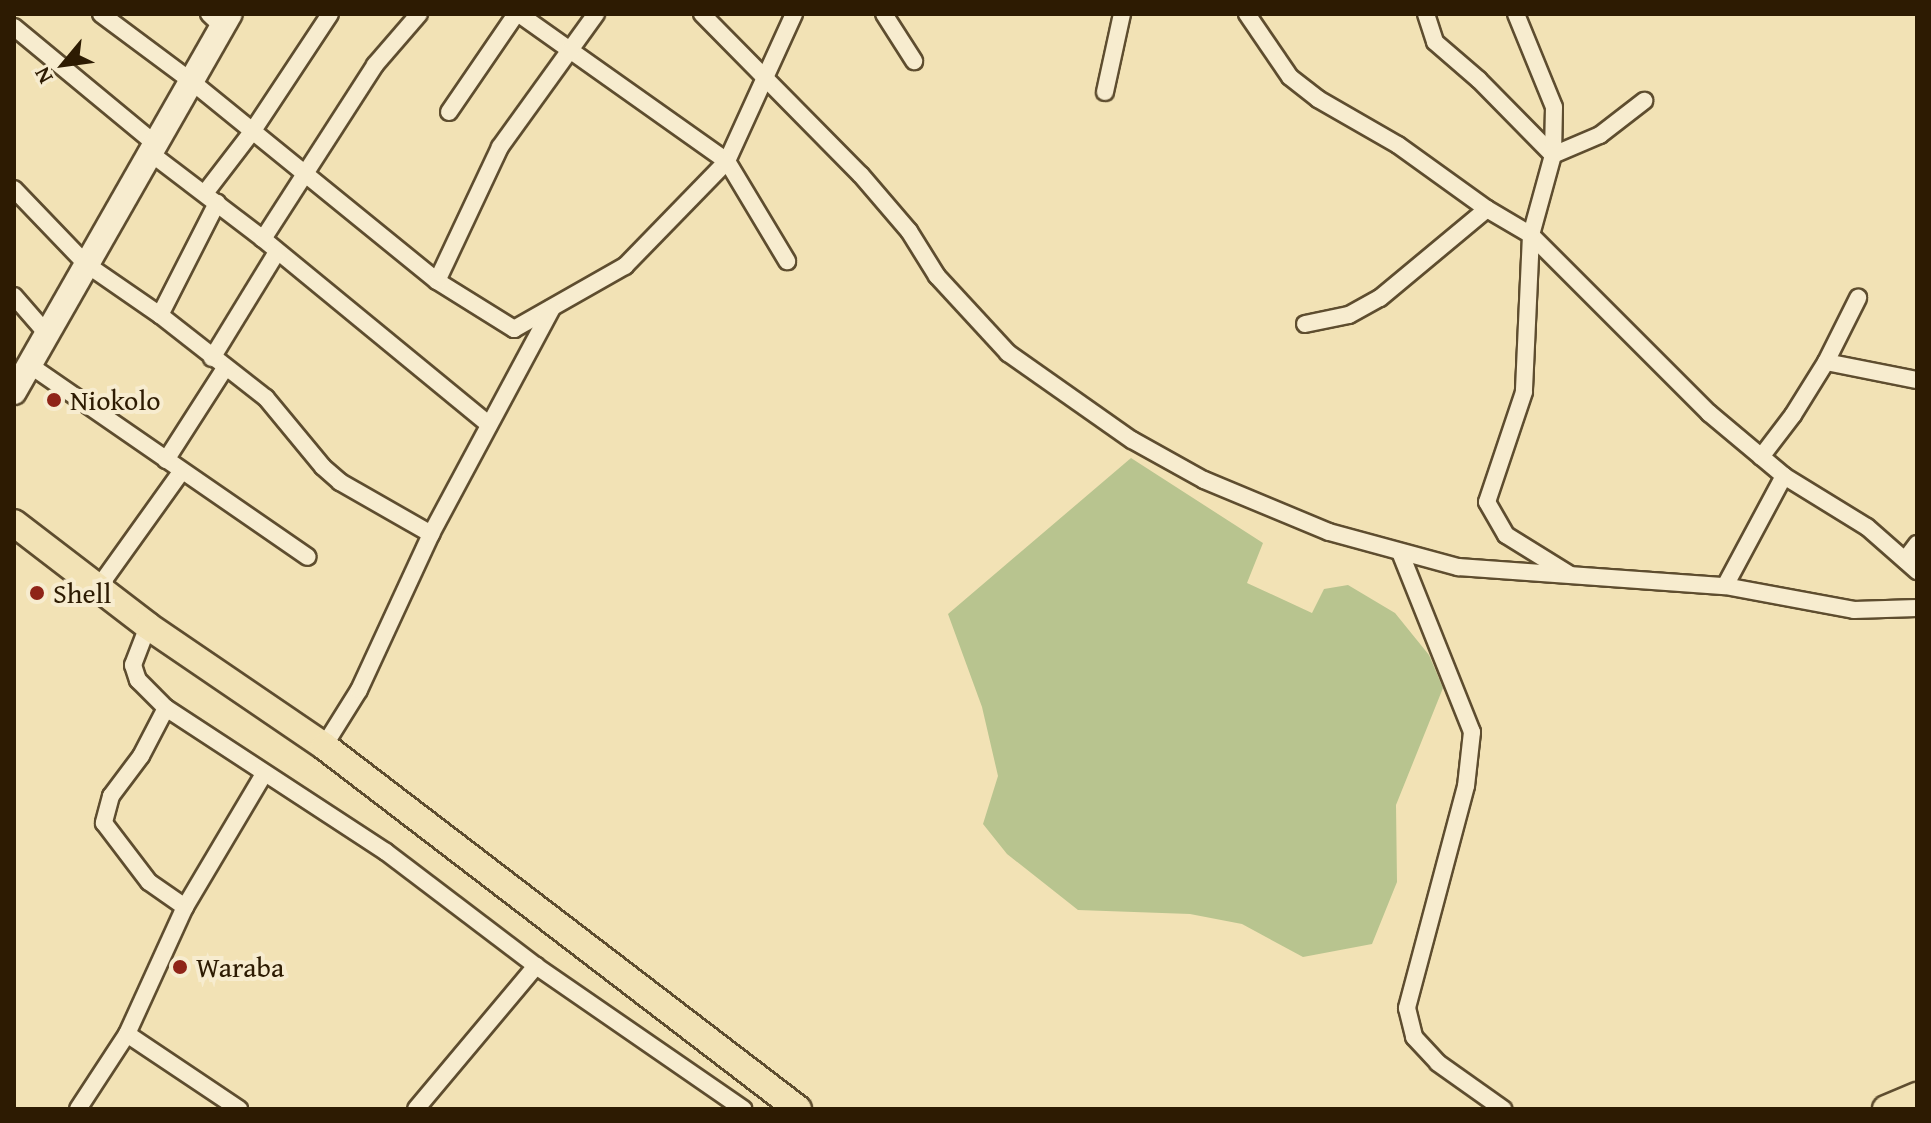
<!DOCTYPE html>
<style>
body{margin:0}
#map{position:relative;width:1931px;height:1123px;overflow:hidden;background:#f2e2b5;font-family:"Gentium Book Plus",serif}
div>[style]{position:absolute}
.green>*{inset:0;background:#b8c48f}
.roads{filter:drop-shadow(2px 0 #5e4d2f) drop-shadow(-2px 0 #5e4d2f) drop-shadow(0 2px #5e4d2f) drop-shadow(0 -2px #5e4d2f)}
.street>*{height:16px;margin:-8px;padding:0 8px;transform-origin:8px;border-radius:8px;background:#f7eccf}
.secondary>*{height:24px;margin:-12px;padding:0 12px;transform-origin:12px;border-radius:12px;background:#f7eccf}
.primary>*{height:26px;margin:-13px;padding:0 13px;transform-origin:13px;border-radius:13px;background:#f2e2b5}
.dots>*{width:22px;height:22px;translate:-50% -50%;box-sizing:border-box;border:4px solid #f7eccf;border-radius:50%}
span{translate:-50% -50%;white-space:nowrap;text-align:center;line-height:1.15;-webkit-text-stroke:8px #f7eccf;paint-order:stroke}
.poi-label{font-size:28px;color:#2d1b02}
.left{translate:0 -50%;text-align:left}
.frame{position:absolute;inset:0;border:16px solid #2d1b02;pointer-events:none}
.north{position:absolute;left:24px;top:24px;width:80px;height:80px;-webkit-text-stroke:6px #f7eccf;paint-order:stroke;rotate:241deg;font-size:22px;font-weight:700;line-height:32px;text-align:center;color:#2d1b02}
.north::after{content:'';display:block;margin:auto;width:28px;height:36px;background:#2d1b02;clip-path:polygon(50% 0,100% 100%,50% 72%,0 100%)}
</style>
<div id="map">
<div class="green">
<i style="clip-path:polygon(1131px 458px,1263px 543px,1247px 583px,1312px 613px,1324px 589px,1348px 585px,1395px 613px,1429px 655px,1443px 688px,1396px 805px,1397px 882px,1372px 944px,1303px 957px,1242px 924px,1190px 914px,1078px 910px,1007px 854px,983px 824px,998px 776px,982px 707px,948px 614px)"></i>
</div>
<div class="roads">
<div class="street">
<i style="left:101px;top:14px;width:112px;rotate:36.7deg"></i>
<i style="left:191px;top:81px;width:317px;rotate:39.1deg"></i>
<i style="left:437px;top:281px;width:91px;rotate:31.9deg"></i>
<i style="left:514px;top:329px;width:128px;rotate:-29.6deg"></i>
<i style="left:625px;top:266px;width:146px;rotate:-45.8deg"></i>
<i style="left:727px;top:161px;width:162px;rotate:-65.5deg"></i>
<i style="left:209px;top:14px;width:18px;rotate:43deg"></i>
<i style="left:519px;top:14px;width:255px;rotate:35.3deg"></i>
<i style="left:727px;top:161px;width:117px;rotate:59deg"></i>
<i style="left:702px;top:14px;width:226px;rotate:45.4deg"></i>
<i style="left:861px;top:175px;width:74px;rotate:49.4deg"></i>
<i style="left:909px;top:231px;width:53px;rotate:58.1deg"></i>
<i style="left:937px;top:276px;width:105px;rotate:47.3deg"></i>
<i style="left:1008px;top:353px;width:151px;rotate:35.1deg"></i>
<i style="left:1132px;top:440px;width:82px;rotate:29.1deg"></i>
<i style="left:1204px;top:480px;width:135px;rotate:22.6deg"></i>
<i style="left:1329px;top:532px;width:134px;rotate:15.2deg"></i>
<i style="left:1458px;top:567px;width:268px;rotate:4.1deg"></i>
<i style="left:1725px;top:586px;width:131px;rotate:10.5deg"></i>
<i style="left:1854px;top:610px;width:63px;rotate:-1.8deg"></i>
<i style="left:884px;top:14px;width:56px;rotate:57.4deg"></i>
<i style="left:1247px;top:14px;width:76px;rotate:55.7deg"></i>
<i style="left:1290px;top:77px;width:36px;rotate:38deg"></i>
<i style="left:1318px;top:99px;width:92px;rotate:29.9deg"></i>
<i style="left:1398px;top:145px;width:110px;rotate:35.7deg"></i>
<i style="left:1487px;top:209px;width:51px;rotate:30.6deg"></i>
<i style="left:1531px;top:235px;width:252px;rotate:45deg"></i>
<i style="left:1709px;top:413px;width:98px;rotate:40deg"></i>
<i style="left:1784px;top:476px;width:97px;rotate:31.6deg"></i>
<i style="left:1867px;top:527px;width:67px;rotate:41.3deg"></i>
<i style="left:1426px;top:14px;width:29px;rotate:72deg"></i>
<i style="left:1435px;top:42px;width:58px;rotate:40.8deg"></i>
<i style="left:1479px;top:80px;width:105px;rotate:45.4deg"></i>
<i style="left:1553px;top:155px;width:51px;rotate:-23.1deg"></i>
<i style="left:1600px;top:135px;width:56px;rotate:-37.7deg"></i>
<i style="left:1516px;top:14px;width:100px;rotate:67.8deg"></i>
<i style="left:1554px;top:107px;width:48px;rotate:91.2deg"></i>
<i style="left:1553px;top:155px;width:83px;rotate:105.4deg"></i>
<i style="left:1531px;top:235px;width:157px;rotate:92.6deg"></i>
<i style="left:1524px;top:392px;width:116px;rotate:108.6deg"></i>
<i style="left:1487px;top:502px;width:38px;rotate:60deg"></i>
<i style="left:1506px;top:535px;width:74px;rotate:31.8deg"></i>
<i style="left:14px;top:27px;width:182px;rotate:39.6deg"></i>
<i style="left:1105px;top:92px;width:80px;rotate:-77.7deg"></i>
<i style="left:449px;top:112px;width:119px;rotate:-55.6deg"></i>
<i style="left:149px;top:152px;width:143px;rotate:37.3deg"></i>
<i style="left:263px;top:239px;width:291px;rotate:39.4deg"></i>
<i style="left:14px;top:189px;width:104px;rotate:46.2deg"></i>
<i style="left:86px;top:264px;width:90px;rotate:34.6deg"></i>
<i style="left:160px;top:315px;width:135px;rotate:38.1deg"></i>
<i style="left:266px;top:398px;width:89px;rotate:50.4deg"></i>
<i style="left:323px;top:467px;width:23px;rotate:41deg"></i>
<i style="left:340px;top:482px;width:105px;rotate:29.7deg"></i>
<i style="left:205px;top:193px;width:77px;rotate:-52.4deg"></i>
<i style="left:252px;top:132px;width:141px;rotate:-56.5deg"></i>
<i style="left:263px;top:239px;width:207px;rotate:-57.2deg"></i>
<i style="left:375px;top:65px;width:67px;rotate:-49.2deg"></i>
<i style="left:437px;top:281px;width:148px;rotate:-64.8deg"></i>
<i style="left:500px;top:147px;width:164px;rotate:-54.2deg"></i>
<i style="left:14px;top:296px;width:52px;rotate:48.9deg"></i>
<i style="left:160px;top:315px;width:126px;rotate:-63deg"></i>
<i style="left:1305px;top:324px;width:45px;rotate:-11.6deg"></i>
<i style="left:1349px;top:315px;width:35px;rotate:-29deg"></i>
<i style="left:1380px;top:298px;width:139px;rotate:-39.8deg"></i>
<i style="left:212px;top:358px;width:124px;rotate:-58.5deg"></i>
<i style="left:1826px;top:362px;width:93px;rotate:11.2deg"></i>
<i style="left:31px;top:366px;width:336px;rotate:34.6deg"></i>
<i style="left:1761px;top:457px;width:53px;rotate:-52.7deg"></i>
<i style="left:1793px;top:415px;width:62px;rotate:-58.1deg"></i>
<i style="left:1826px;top:362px;width:72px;rotate:-63.4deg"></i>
<i style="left:166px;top:460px;width:109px;rotate:-57.3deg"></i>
<i style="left:1400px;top:552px;width:194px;rotate:68.2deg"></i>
<i style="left:1472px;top:732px;width:54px;rotate:96.3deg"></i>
<i style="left:1466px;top:786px;width:230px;rotate:104.9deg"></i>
<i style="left:1407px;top:1008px;width:30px;rotate:76deg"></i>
<i style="left:1414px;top:1037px;width:35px;rotate:47deg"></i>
<i style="left:1438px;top:1063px;width:80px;rotate:35.3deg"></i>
<i style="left:1905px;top:560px;width:20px;rotate:-53deg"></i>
<i style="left:1725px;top:586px;width:125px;rotate:-61.8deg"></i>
<i style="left:98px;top:588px;width:143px;rotate:-54.4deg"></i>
<i style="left:148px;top:626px;width:42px;rotate:111deg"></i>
<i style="left:133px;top:665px;width:16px;rotate:72deg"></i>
<i style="left:138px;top:680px;width:40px;rotate:45deg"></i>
<i style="left:166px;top:708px;width:263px;rotate:33.2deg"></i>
<i style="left:386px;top:852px;width:188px;rotate:37.2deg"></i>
<i style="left:536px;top:966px;width:252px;rotate:34.6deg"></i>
<i style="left:166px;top:708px;width:54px;rotate:117.5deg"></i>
<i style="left:141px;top:756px;width:50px;rotate:126.9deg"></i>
<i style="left:111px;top:796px;width:28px;rotate:105deg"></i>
<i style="left:104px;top:823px;width:74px;rotate:52.7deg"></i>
<i style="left:149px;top:882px;width:44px;rotate:34.8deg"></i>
<i style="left:324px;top:746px;width:66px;rotate:-58deg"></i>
<i style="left:359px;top:690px;width:172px;rotate:-65.2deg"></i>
<i style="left:431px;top:534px;width:256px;rotate:-61.8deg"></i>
<i style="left:127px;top:1034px;width:135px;rotate:33.8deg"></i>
<i style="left:78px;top:1109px;width:90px;rotate:-56.8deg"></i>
<i style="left:127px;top:1034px;width:140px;rotate:-65.5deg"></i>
<i style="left:185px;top:907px;width:155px;rotate:-59.3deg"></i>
<i style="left:416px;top:1109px;width:187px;rotate:-50deg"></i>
</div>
<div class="secondary">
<i style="left:14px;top:392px;width:435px;rotate:-60.3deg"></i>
</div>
<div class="primary">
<i style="left:14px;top:523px;width:169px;rotate:37.5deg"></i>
<i style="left:148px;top:626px;width:213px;rotate:34.3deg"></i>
<i style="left:324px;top:746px;width:597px;rotate:37.45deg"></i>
<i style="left:1886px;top:1109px;width:34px;rotate:-23deg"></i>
</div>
</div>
<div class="dots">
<i style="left:54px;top:400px;background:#8f2418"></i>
<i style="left:37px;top:593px;background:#8f2418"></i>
<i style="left:180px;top:967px;background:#8f2418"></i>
</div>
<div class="poi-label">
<span class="left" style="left:70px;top:400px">Niokolo</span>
<span class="left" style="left:53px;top:593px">Shell</span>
<span class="left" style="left:196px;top:967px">Waraba</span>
</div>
<div class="frame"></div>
<div class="north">N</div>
</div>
